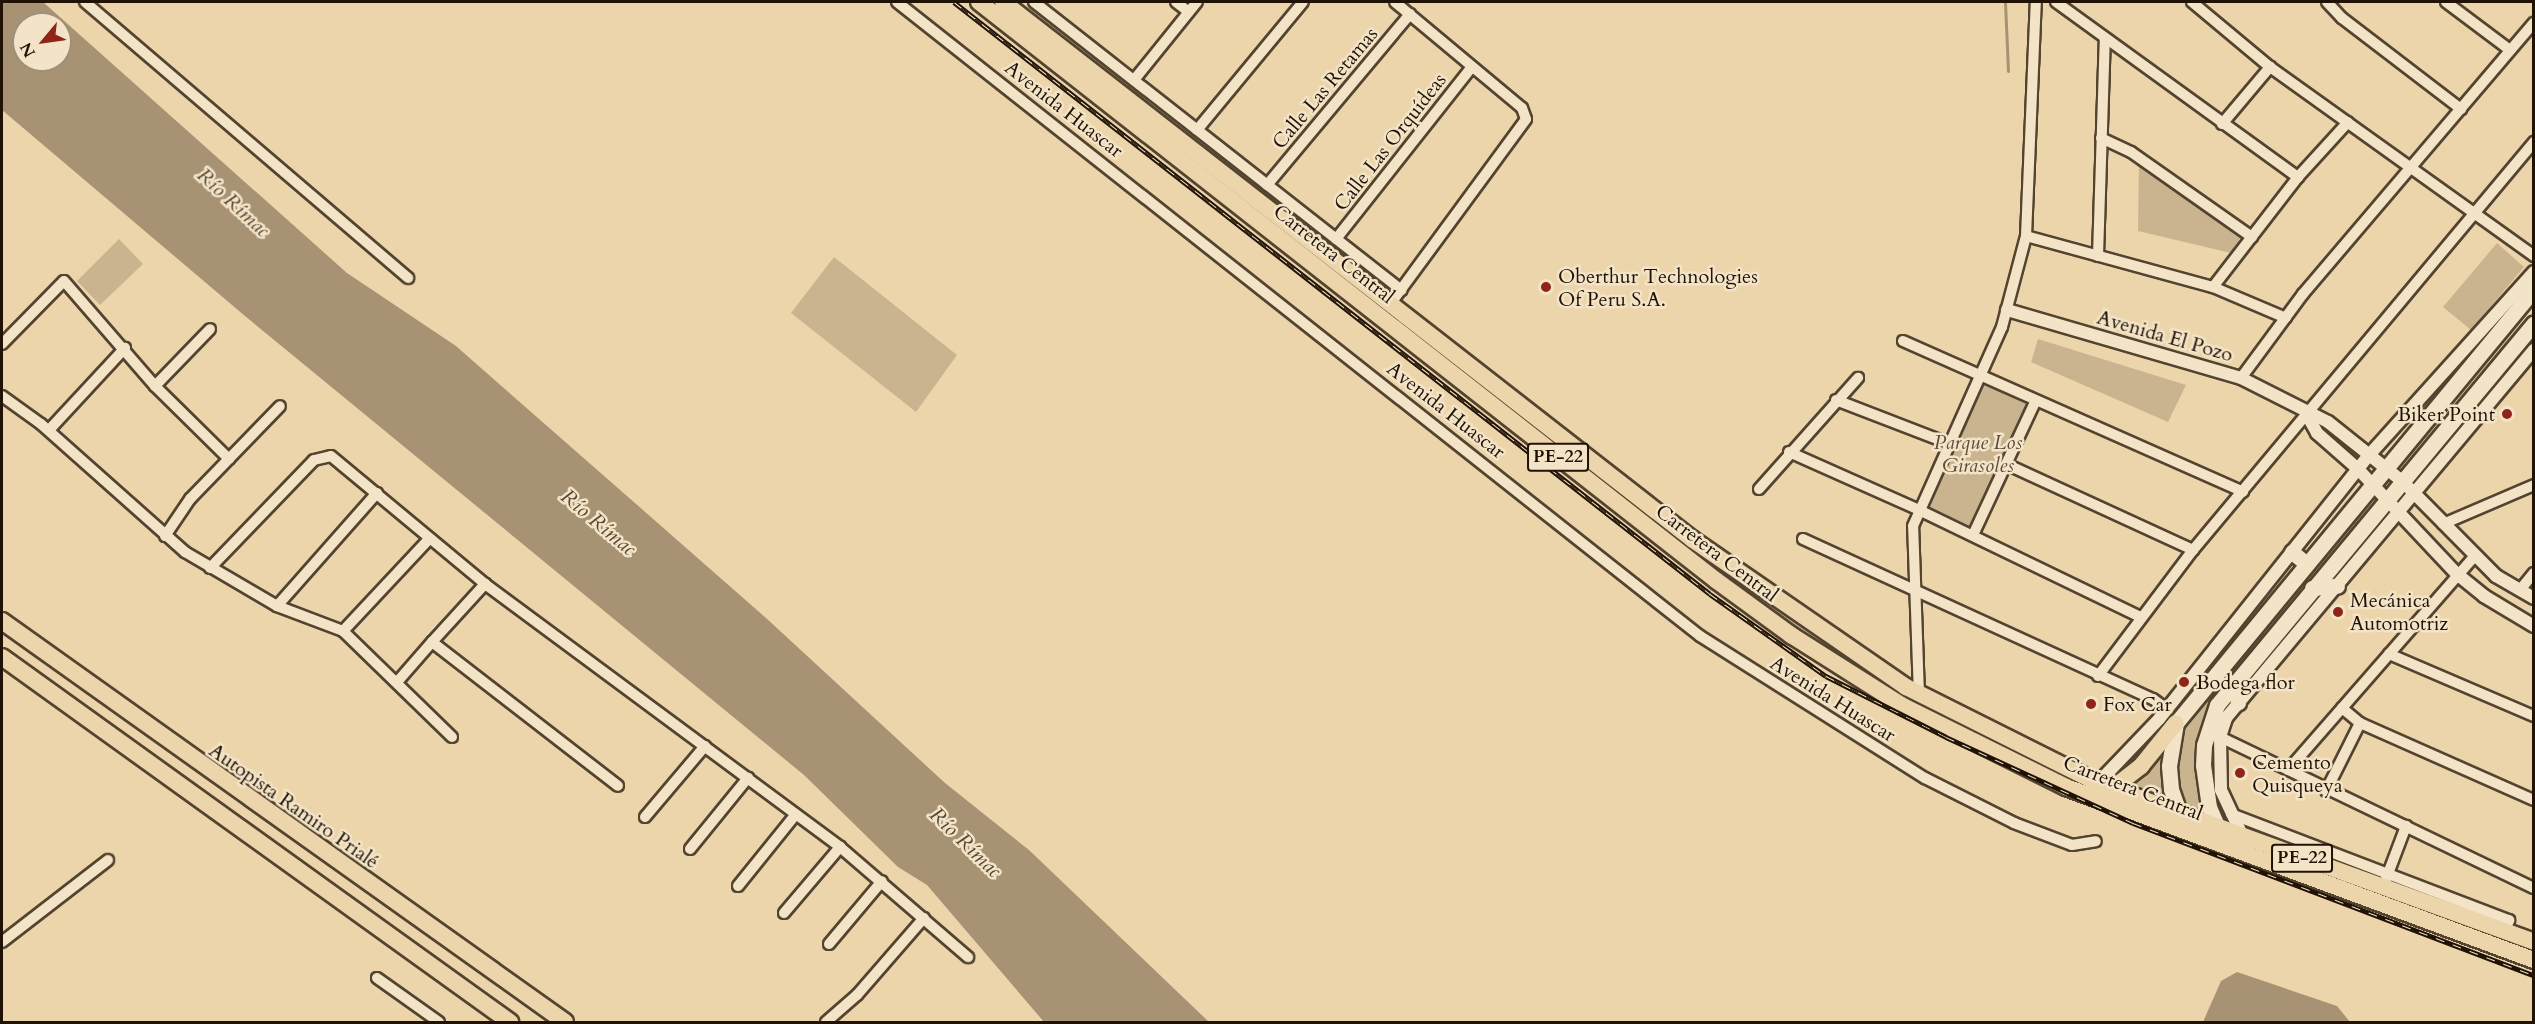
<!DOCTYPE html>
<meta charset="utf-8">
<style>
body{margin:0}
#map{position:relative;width:2535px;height:1024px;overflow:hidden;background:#edd5ab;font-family:Cardo,serif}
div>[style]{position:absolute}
.green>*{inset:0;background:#cab48f}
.water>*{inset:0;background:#a79373}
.stream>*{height:3px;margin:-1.5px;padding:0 1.5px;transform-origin:1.5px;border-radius:1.5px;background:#a79373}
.roads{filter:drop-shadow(2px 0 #53442f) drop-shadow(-2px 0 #53442f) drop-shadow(0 2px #53442f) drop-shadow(0 -2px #53442f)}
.minor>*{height:10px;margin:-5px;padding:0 5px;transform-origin:5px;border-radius:5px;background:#f3e4c8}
.tertiary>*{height:12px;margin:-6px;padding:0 6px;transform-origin:6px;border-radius:6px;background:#f3e4c8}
.secondary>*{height:15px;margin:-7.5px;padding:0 7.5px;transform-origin:7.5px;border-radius:7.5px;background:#f3e4c8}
.trunk>*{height:16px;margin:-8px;padding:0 8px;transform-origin:8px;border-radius:8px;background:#edd5ab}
.rail>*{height:5px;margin-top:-2.5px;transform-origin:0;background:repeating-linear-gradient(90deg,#f3e4c8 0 9px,#201306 0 18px);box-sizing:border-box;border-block:2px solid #201306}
.dots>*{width:16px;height:16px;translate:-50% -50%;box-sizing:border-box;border:3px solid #f3e4c8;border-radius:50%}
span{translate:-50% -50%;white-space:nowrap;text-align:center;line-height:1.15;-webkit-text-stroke:5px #f3e4c8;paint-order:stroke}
.shield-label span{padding:2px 4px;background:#f3e4c8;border:2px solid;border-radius:4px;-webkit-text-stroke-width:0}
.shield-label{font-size:18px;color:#201306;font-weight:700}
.street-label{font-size:20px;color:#201306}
.poi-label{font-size:20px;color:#201306}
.left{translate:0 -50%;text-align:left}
.right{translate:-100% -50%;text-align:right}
.park-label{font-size:20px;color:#5c4b36;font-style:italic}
.water-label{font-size:21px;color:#564632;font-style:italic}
.frame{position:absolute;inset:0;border:3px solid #201306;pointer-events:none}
.north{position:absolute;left:12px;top:12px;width:60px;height:60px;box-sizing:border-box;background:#f3e4c8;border:2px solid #9f907a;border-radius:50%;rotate:241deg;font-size:16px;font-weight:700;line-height:24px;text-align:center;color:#201306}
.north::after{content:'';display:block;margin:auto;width:21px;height:27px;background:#8f2418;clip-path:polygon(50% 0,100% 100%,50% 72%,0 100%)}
</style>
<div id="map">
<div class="green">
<i style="clip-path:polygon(2139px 160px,2242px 235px,2231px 253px,2138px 231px)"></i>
<i style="clip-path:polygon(119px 239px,143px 264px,100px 305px,77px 281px)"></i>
<i style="clip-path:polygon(2497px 243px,2524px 267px,2471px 330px,2443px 307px)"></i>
<i style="clip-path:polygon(834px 257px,957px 355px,916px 412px,791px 313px)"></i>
<i style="clip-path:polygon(2038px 339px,2186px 385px,2168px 422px,2031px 362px)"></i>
<i style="clip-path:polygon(1984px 381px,2028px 401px,1972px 527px,1928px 506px)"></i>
<i style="clip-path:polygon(2261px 629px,2266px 637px,2216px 698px,2199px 763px,2199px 795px,2204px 813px,2180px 803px,2172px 763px,2184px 721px)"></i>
<i style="clip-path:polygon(2165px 745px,2164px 797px,2130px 785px)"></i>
</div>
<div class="water">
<i style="clip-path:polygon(evenodd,2px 2px,43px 2px,347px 273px,456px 346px,766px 618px,945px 783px,1029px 850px,1209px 1022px,1044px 1022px,927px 885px,898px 867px,804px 775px,245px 316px,2px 110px,2px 2px,24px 24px,60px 24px,60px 60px,24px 60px,24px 24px)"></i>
<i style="clip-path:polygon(2237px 972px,2337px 1006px,2350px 1022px,2203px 1022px,2221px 981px)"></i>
</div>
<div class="stream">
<i style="left:2005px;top:2px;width:69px;rotate:87.5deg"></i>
</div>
<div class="roads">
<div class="minor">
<i style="left:85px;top:2px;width:425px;rotate:40.5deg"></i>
<i style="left:897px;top:2px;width:1023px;rotate:38.29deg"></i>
<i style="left:1700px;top:636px;width:266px;rotate:32.3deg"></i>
<i style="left:1925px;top:778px;width:100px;rotate:26.8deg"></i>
<i style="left:2014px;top:823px;width:62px;rotate:20.8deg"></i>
<i style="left:2072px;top:845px;width:24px;rotate:-9deg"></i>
<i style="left:1034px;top:2px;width:467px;rotate:38.1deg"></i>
<i style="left:1176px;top:2px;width:16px;rotate:38deg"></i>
<i style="left:2056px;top:2px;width:299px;rotate:35.9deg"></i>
<i style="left:2192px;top:2px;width:102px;rotate:39.8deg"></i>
<i style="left:2270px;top:67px;width:325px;rotate:35.6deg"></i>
<i style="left:2327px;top:2px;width:22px;rotate:47deg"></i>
<i style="left:2342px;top:18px;width:150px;rotate:37.4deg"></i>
<i style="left:2446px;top:2px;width:80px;rotate:36.9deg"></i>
<i style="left:1134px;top:80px;width:100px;rotate:-51.1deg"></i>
<i style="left:2222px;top:124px;width:75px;rotate:-49.9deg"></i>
<i style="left:1197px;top:130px;width:166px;rotate:-50.4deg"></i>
<i style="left:2101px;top:138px;width:33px;rotate:25deg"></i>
<i style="left:2131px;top:152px;width:148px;rotate:35.1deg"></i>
<i style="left:1267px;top:185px;width:223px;rotate:-50.1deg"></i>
<i style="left:2026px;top:236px;width:194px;rotate:15.3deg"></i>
<i style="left:2213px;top:287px;width:79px;rotate:23deg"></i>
<i style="left:1336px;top:239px;width:218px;rotate:-51.7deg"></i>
<i style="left:2098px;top:256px;width:218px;rotate:-88.2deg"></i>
<i style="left:2213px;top:287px;width:139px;rotate:-52.3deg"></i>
<i style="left:2298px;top:177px;width:74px;rotate:-47.7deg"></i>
<i style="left:1391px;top:303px;width:228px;rotate:-53.7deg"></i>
<i style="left:1526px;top:119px;width:12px;rotate:-110deg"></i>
<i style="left:1522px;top:108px;width:165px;rotate:-140.2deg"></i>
<i style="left:1903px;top:341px;width:372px;rotate:23.9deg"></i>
<i style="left:2px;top:344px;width:88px;rotate:-45.5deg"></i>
<i style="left:64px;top:281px;width:139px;rotate:49.1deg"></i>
<i style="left:155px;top:386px;width:104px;rotate:44.6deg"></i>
<i style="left:2241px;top:378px;width:104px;rotate:-53.6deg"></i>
<i style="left:2303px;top:294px;width:356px;rotate:-49.6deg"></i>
<i style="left:155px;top:386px;width:79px;rotate:-46deg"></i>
<i style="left:2px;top:396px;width:48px;rotate:35.7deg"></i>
<i style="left:41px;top:424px;width:193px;rotate:41.6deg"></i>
<i style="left:185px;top:552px;width:107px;rotate:30.4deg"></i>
<i style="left:277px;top:606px;width:71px;rotate:20.7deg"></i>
<i style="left:343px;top:631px;width:152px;rotate:44.2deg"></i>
<i style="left:1836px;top:400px;width:122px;rotate:21.1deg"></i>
<i style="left:49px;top:430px;width:112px;rotate:-47.2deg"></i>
<i style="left:1789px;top:452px;width:142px;rotate:24deg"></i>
<i style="left:1919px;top:510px;width:246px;rotate:25.8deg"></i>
<i style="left:2006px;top:464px;width:206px;rotate:24.7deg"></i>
<i style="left:1759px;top:489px;width:149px;rotate:-48.3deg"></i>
<i style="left:2443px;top:524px;width:99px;rotate:-23.2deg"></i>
<i style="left:1973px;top:535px;width:147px;rotate:-65deg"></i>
<i style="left:165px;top:536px;width:45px;rotate:-56deg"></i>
<i style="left:190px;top:499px;width:129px;rotate:-45.9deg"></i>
<i style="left:1803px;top:539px;width:385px;rotate:24.6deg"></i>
<i style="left:2153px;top:699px;width:17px;rotate:36deg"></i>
<i style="left:210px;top:568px;width:150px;rotate:-46.1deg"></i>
<i style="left:314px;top:460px;width:17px;rotate:-13deg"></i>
<i style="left:331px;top:456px;width:200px;rotate:39.7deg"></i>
<i style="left:485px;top:584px;width:442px;rotate:36.5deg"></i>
<i style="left:840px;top:847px;width:169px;rotate:40.7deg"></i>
<i style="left:2520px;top:590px;width:22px;rotate:-51deg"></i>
<i style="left:277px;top:606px;width:151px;rotate:-48.5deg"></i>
<i style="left:343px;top:631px;width:126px;rotate:-46.9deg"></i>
<i style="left:432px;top:642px;width:79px;rotate:-47.6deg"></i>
<i style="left:2389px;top:654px;width:158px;rotate:23.2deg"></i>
<i style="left:2098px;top:676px;width:158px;rotate:-53deg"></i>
<i style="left:2193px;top:550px;width:532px;rotate:-50.11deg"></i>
<i style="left:398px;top:681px;width:52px;rotate:-48.9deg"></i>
<i style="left:432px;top:642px;width:235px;rotate:37.7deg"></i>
<i style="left:1919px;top:695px;width:169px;rotate:-92deg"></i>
<i style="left:1913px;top:526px;width:218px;rotate:-65.9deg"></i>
<i style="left:2002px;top:327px;width:94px;rotate:-75.2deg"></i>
<i style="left:2026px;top:236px;width:234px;rotate:-87.6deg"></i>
<i style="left:2342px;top:708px;width:23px;rotate:40deg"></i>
<i style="left:2360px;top:723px;width:190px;rotate:23.9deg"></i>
<i style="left:2220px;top:737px;width:348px;rotate:25.7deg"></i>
<i style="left:2288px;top:770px;width:283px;rotate:-48.9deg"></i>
<i style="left:2326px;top:791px;width:76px;rotate:-63.4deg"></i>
<i style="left:2231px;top:814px;width:298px;rotate:20.9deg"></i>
<i style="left:2509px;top:920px;width:13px;rotate:108deg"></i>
<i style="left:645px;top:817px;width:93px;rotate:-49.8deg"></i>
<i style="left:690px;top:849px;width:92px;rotate:-50.8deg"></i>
<i style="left:2386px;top:879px;width:57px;rotate:-69.3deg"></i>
<i style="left:738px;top:886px;width:92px;rotate:-51.1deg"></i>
<i style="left:784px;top:913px;width:87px;rotate:-49.7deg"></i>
<i style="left:2px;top:942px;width:134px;rotate:-37.7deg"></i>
<i style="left:829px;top:944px;width:82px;rotate:-49.9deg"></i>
<i style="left:377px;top:978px;width:76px;rotate:35.4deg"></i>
<i style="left:826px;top:1022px;width:41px;rotate:-41.1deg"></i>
<i style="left:857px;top:995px;width:102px;rotate:-49deg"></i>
</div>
<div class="tertiary">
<i style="left:2007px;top:310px;width:244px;rotate:16.2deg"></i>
<i style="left:2241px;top:378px;width:97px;rotate:26.8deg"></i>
<i style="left:2328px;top:422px;width:95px;rotate:38.6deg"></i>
<i style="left:2402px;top:481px;width:134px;rotate:45.3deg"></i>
<i style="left:2496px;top:576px;width:44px;rotate:30.1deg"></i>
<i style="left:2306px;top:413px;width:23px;rotate:61deg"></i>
<i style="left:2317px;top:433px;width:55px;rotate:41.3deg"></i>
<i style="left:2358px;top:469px;width:144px;rotate:46.7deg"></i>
<i style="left:2457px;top:574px;width:35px;rotate:39deg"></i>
<i style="left:2484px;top:596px;width:58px;rotate:31deg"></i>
<i style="left:2098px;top:783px;width:88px;rotate:-46.4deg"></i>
<i style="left:2159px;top:719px;width:339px;rotate:-51.5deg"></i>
<i style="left:2370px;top:454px;width:245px;rotate:-48deg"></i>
<i style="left:2243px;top:837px;width:52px;rotate:-115.1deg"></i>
<i style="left:2221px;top:790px;width:53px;rotate:-91.1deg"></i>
<i style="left:2220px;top:737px;width:20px;rotate:-72deg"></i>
<i style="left:2226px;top:718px;width:480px;rotate:-50.1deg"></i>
</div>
<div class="secondary">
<i style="left:2292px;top:552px;width:19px;rotate:39deg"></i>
<i style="left:2312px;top:588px;width:25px;rotate:-5deg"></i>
<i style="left:2234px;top:682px;width:21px;rotate:79deg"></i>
<i style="left:2182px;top:821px;width:34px;rotate:-109deg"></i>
<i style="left:2171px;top:789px;width:23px;rotate:-95deg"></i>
<i style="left:2169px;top:766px;width:44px;rotate:-80.8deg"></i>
<i style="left:2176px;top:723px;width:563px;rotate:-50.48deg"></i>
<i style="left:2218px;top:828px;width:23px;rotate:-113deg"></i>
<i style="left:2209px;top:807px;width:42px;rotate:-98.1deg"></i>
<i style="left:2203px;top:765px;width:20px;rotate:-87deg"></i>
<i style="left:2204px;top:745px;width:42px;rotate:-72deg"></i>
<i style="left:2217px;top:705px;width:496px;rotate:-50.3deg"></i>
</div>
<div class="trunk">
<i style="left:979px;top:2px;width:938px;rotate:38.12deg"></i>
<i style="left:1717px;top:581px;width:92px;rotate:36.1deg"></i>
<i style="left:1791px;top:635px;width:133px;rotate:32.4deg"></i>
<i style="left:1903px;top:706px;width:182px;rotate:26.4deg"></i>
<i style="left:2066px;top:787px;width:499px;rotate:20.3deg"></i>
<i style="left:1003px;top:2px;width:875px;rotate:37.94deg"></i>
<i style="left:1693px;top:540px;width:259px;rotate:34.6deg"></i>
<i style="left:1906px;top:687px;width:215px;rotate:26.6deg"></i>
<i style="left:2098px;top:783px;width:464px;rotate:20deg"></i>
<i style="left:2px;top:621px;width:691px;rotate:35.46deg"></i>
<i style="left:2px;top:657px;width:626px;rotate:35.7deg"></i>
<i style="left:2113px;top:788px;width:36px;rotate:-38deg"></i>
<i style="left:2141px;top:766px;width:55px;rotate:-50.9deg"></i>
</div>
</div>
<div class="rail">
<i style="left:954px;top:2px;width:960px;rotate:38.06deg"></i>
<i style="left:1710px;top:594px;width:142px;rotate:35.3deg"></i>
<i style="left:1826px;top:676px;width:135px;rotate:26.9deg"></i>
<i style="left:1946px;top:737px;width:206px;rotate:24.7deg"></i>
<i style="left:2133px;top:823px;width:429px;rotate:20.8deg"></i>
</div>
<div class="dots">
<i style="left:1546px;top:287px;background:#8f2418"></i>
<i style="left:2507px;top:414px;background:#8f2418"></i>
<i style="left:2338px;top:612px;background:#8f2418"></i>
<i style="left:2184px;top:682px;background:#8f2418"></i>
<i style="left:2091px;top:704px;background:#8f2418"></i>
<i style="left:2240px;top:773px;background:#8f2418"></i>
</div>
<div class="shield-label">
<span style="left:1558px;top:457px">PE-22</span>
<span style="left:2302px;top:858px">PE-22</span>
</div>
<div class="street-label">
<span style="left:1325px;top:88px;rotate:-50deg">Calle Las Retamas</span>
<span style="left:1064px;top:109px;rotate:38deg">Avenida Huascar</span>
<span style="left:1390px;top:142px;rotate:-52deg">Calle Las Orquídeas</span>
<span style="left:1334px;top:254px;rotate:38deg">Carretera Central</span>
<span style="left:2165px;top:336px;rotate:16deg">Avenida El Pozo</span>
<span style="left:1446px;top:410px;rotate:38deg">Avenida Huascar</span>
<span style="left:1717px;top:553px;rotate:37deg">Carretera Central</span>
<span style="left:1833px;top:699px;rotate:32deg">Avenida Huascar</span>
<span style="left:2133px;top:788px;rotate:21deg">Carretera Central</span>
<span style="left:294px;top:806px;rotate:35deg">Autopista Ramiro Prialé</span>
</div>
<div class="poi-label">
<span class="left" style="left:1558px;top:288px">Oberthur Technologies<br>Of Peru S.A.</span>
<span class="right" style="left:2495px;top:414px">Biker Point</span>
<span class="left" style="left:2350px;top:612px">Mecánica<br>Automotriz</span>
<span class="left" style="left:2196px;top:682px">Bodega flor</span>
<span class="left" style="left:2103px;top:704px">Fox Car</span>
<span class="left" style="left:2252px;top:774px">Cemento<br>Quisqueya</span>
</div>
<div class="park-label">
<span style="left:1978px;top:454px">Parque Los<br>Girasoles</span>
</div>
<div class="water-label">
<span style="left:233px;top:203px;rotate:43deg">Río Rímac</span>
<span style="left:598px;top:523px;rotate:40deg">Río Rímac</span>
<span style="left:965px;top:843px;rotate:44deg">Río Rímac</span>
</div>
<div class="frame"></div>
<div class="north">N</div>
</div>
